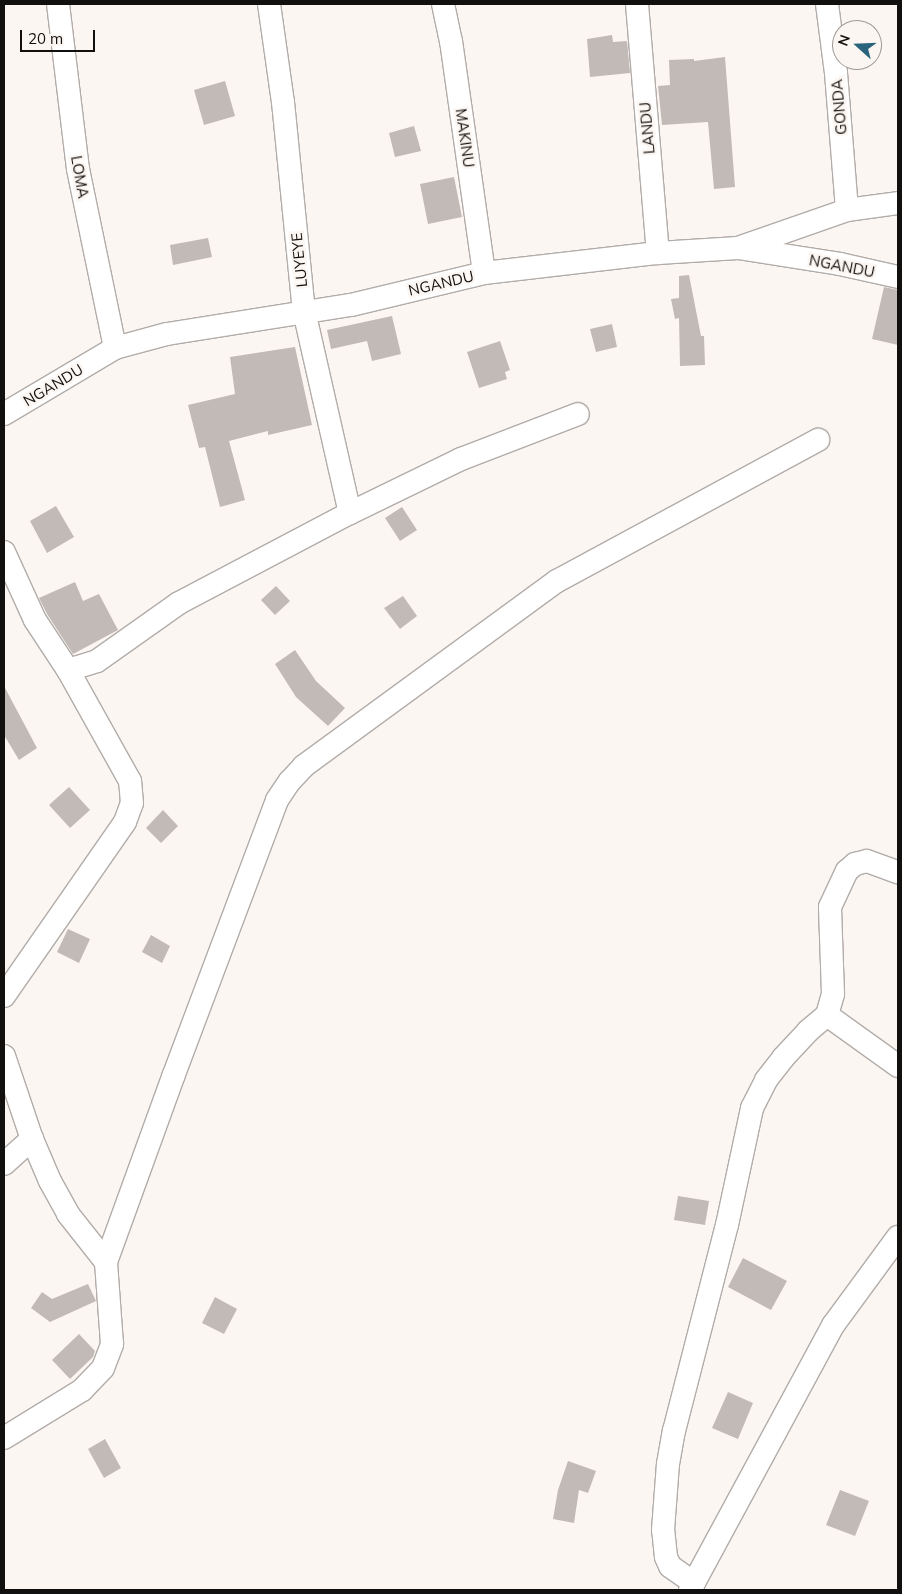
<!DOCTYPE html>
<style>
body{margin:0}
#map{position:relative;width:902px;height:1594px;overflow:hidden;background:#fcf6f2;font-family:Mulish,sans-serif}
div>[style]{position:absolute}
.building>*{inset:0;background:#c1bab7}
.roads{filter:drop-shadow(1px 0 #b2aca9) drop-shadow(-1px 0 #b2aca9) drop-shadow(0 1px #b2aca9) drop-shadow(0 -1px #b2aca9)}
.minor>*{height:22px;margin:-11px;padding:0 11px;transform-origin:11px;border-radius:11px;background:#fff}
span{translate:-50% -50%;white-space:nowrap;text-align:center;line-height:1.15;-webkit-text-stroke:5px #fcf6f2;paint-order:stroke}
.street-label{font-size:15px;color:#12100f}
.frame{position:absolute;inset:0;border:5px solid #12100f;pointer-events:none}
.north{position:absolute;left:832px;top:20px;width:50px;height:50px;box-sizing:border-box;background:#fcf6f2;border:1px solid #9e9a97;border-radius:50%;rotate:290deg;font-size:14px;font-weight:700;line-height:20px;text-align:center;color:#12100f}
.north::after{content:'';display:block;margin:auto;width:18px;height:22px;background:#29647c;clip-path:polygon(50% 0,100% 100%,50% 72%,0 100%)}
.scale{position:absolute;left:20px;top:30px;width:75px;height:22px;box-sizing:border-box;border:2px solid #12100f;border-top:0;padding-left:6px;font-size:15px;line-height:18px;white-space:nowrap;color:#12100f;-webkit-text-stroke:4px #fcf6f2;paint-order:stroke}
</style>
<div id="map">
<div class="building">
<i style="clip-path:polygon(612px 35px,613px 42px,627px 41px,630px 73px,590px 77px,587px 39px)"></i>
<i style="clip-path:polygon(725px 57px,735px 187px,714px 189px,708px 122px,662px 125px,658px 86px,670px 85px,669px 60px,694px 59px,694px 61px)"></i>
<i style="clip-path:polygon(225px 81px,235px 116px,204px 125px,194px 90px)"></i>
<i style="clip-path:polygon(414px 126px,421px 151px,395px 157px,389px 133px)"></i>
<i style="clip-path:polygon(454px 177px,462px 217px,428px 224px,420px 184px)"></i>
<i style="clip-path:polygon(208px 238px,212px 257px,173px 265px,170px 245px)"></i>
<i style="clip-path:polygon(689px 275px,701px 336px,704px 336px,705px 365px,680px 366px,679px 318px,675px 319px,671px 299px,679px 298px,679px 276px)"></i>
<i style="clip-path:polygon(884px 287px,898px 290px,898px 345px,872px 339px)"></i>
<i style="clip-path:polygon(392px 316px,401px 354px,372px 361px,367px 341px,331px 349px,327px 330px)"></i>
<i style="clip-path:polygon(612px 324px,617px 347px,596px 352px,590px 329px)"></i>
<i style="clip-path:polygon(500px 341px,510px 370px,505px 372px,507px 379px,479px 388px,467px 352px)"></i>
<i style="clip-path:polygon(295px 347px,312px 425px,268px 435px,268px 431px,229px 441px,245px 500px,220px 507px,205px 447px,199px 448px,188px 405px,235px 394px,230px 357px)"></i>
<i style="clip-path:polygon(56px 506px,74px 537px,47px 553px,30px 521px)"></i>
<i style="clip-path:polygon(402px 507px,417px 530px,400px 541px,385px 518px)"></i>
<i style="clip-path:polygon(75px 582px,83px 601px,99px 594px,118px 630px,73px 654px,47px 614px,39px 598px)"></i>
<i style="clip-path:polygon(276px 586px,290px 601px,275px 615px,261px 600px)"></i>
<i style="clip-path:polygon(403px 596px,417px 616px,400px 629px,384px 608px)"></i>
<i style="clip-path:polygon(295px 650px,316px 681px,345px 708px,328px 726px,296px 697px,275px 664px)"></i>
<i style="clip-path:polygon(4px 686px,37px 748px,19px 760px,4px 735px)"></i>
<i style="clip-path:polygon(69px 787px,90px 810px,70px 828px,49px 805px)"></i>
<i style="clip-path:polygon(163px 810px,178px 826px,161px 843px,146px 828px)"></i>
<i style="clip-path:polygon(68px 929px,90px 939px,79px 963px,57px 952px)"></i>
<i style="clip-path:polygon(151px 935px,170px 946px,162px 963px,142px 952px)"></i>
<i style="clip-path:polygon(678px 1196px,709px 1201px,705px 1225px,674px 1220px)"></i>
<i style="clip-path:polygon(743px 1258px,787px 1281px,771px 1310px,728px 1287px)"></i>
<i style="clip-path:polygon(88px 1284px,96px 1301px,50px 1322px,31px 1308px,42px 1292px,52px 1299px)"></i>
<i style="clip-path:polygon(215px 1297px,237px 1309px,224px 1334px,202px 1323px)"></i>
<i style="clip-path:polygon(79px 1334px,95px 1351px,93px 1357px,70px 1379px,52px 1360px)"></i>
<i style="clip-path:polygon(728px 1392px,753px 1403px,738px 1439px,712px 1428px)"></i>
<i style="clip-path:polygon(105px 1439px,121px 1468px,104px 1478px,88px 1449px)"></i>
<i style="clip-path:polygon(568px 1461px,596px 1471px,588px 1493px,579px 1490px,574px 1523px,553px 1519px,558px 1490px)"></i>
<i style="clip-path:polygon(840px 1490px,869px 1501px,855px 1536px,826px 1525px)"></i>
</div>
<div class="roads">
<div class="minor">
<i style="left:58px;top:4px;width:166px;rotate:83.1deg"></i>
<i style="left:78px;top:169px;width:183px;rotate:78.3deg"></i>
<i style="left:269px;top:4px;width:99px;rotate:81.9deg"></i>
<i style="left:283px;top:102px;width:210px;rotate:84.3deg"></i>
<i style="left:304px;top:311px;width:207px;rotate:77.2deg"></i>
<i style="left:443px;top:4px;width:38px;rotate:78deg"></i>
<i style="left:451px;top:41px;width:234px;rotate:81.9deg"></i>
<i style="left:637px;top:4px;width:250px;rotate:85.2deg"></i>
<i style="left:827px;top:4px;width:70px;rotate:82.6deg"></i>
<i style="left:836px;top:73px;width:137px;rotate:85.4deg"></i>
<i style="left:741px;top:247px;width:112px;rotate:-19.2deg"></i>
<i style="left:847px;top:210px;width:51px;rotate:-7.8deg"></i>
<i style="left:4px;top:414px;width:129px;rotate:-30.7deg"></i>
<i style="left:115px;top:348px;width:54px;rotate:-15.1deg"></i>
<i style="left:167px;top:334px;width:186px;rotate:-9deg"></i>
<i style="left:351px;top:305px;width:137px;rotate:-13.5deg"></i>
<i style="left:484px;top:273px;width:175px;rotate:-6.6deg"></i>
<i style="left:658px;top:253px;width:80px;rotate:-3.6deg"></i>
<i style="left:738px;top:248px;width:103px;rotate:8.9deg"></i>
<i style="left:840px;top:264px;width:59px;rotate:12.6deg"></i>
<i style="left:4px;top:552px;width:75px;rotate:65.5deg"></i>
<i style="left:35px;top:620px;width:60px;rotate:56.6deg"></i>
<i style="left:68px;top:670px;width:30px;rotate:-17deg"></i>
<i style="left:97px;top:661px;width:100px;rotate:-35.3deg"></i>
<i style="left:179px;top:603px;width:193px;rotate:-27.8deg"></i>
<i style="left:350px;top:513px;width:123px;rotate:-25.9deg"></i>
<i style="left:461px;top:459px;width:125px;rotate:-21deg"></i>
<i style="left:4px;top:996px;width:212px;rotate:-55.2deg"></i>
<i style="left:125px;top:822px;width:20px;rotate:-70deg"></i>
<i style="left:132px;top:803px;width:22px;rotate:-95deg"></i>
<i style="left:130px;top:781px;width:127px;rotate:-119.2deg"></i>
<i style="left:827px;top:1015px;width:87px;rotate:35.7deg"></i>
<i style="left:4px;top:1056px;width:88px;rotate:71.4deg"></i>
<i style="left:32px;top:1139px;width:46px;rotate:66.8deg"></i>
<i style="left:50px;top:1181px;width:38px;rotate:61deg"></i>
<i style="left:68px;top:1214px;width:61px;rotate:51.6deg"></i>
<i style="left:4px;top:1164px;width:38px;rotate:-42deg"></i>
<i style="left:4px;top:1438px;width:92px;rotate:-31.6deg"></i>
<i style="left:82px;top:1390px;width:30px;rotate:-46deg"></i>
<i style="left:103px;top:1368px;width:26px;rotate:-69deg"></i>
<i style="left:112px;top:1344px;width:82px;rotate:-94.2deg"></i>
<i style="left:106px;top:1262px;width:197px;rotate:-70.1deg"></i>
<i style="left:173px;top:1077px;width:296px;rotate:-69.4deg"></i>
<i style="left:277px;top:800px;width:23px;rotate:-56deg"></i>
<i style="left:290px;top:781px;width:21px;rotate:-47deg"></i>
<i style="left:304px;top:766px;width:313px;rotate:-36.2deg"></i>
<i style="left:557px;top:581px;width:297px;rotate:-28.4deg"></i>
<i style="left:694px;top:1583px;width:29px;rotate:-145deg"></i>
<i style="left:670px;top:1566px;width:10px;rotate:-114deg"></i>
<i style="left:666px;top:1557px;width:27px;rotate:-96deg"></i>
<i style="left:663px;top:1530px;width:66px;rotate:-85.7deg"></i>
<i style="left:668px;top:1464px;width:34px;rotate:-80deg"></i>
<i style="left:674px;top:1431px;width:213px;rotate:-75.6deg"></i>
<i style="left:727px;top:1225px;width:120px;rotate:-77.9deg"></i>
<i style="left:752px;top:1108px;width:31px;rotate:-63deg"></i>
<i style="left:766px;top:1080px;width:28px;rotate:-52deg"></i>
<i style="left:783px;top:1058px;width:37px;rotate:-47deg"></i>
<i style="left:808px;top:1031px;width:25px;rotate:-40deg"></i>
<i style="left:827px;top:1015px;width:22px;rotate:-74deg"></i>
<i style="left:833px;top:994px;width:87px;rotate:-92deg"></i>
<i style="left:830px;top:907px;width:40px;rotate:-65deg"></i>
<i style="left:847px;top:871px;width:11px;rotate:-41deg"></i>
<i style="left:855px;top:864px;width:12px;rotate:-14deg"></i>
<i style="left:867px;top:861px;width:33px;rotate:20deg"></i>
<i style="left:690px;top:1590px;width:302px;rotate:-61.6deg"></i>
<i style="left:834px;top:1324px;width:108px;rotate:-53.7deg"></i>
</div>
</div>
<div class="street-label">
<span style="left:839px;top:107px;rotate:-95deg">GONDA</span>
<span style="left:647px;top:128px;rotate:-95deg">LANDU</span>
<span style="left:465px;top:138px;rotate:82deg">MAKINU</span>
<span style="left:80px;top:177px;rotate:80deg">LOMA</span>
<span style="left:299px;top:260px;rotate:-96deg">LUYEYE</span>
<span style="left:842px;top:266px;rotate:11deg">NGANDU</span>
<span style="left:441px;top:283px;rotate:-13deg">NGANDU</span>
<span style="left:53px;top:385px;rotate:-31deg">NGANDU</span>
</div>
<div class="frame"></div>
<div class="north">N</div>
<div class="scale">20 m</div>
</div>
